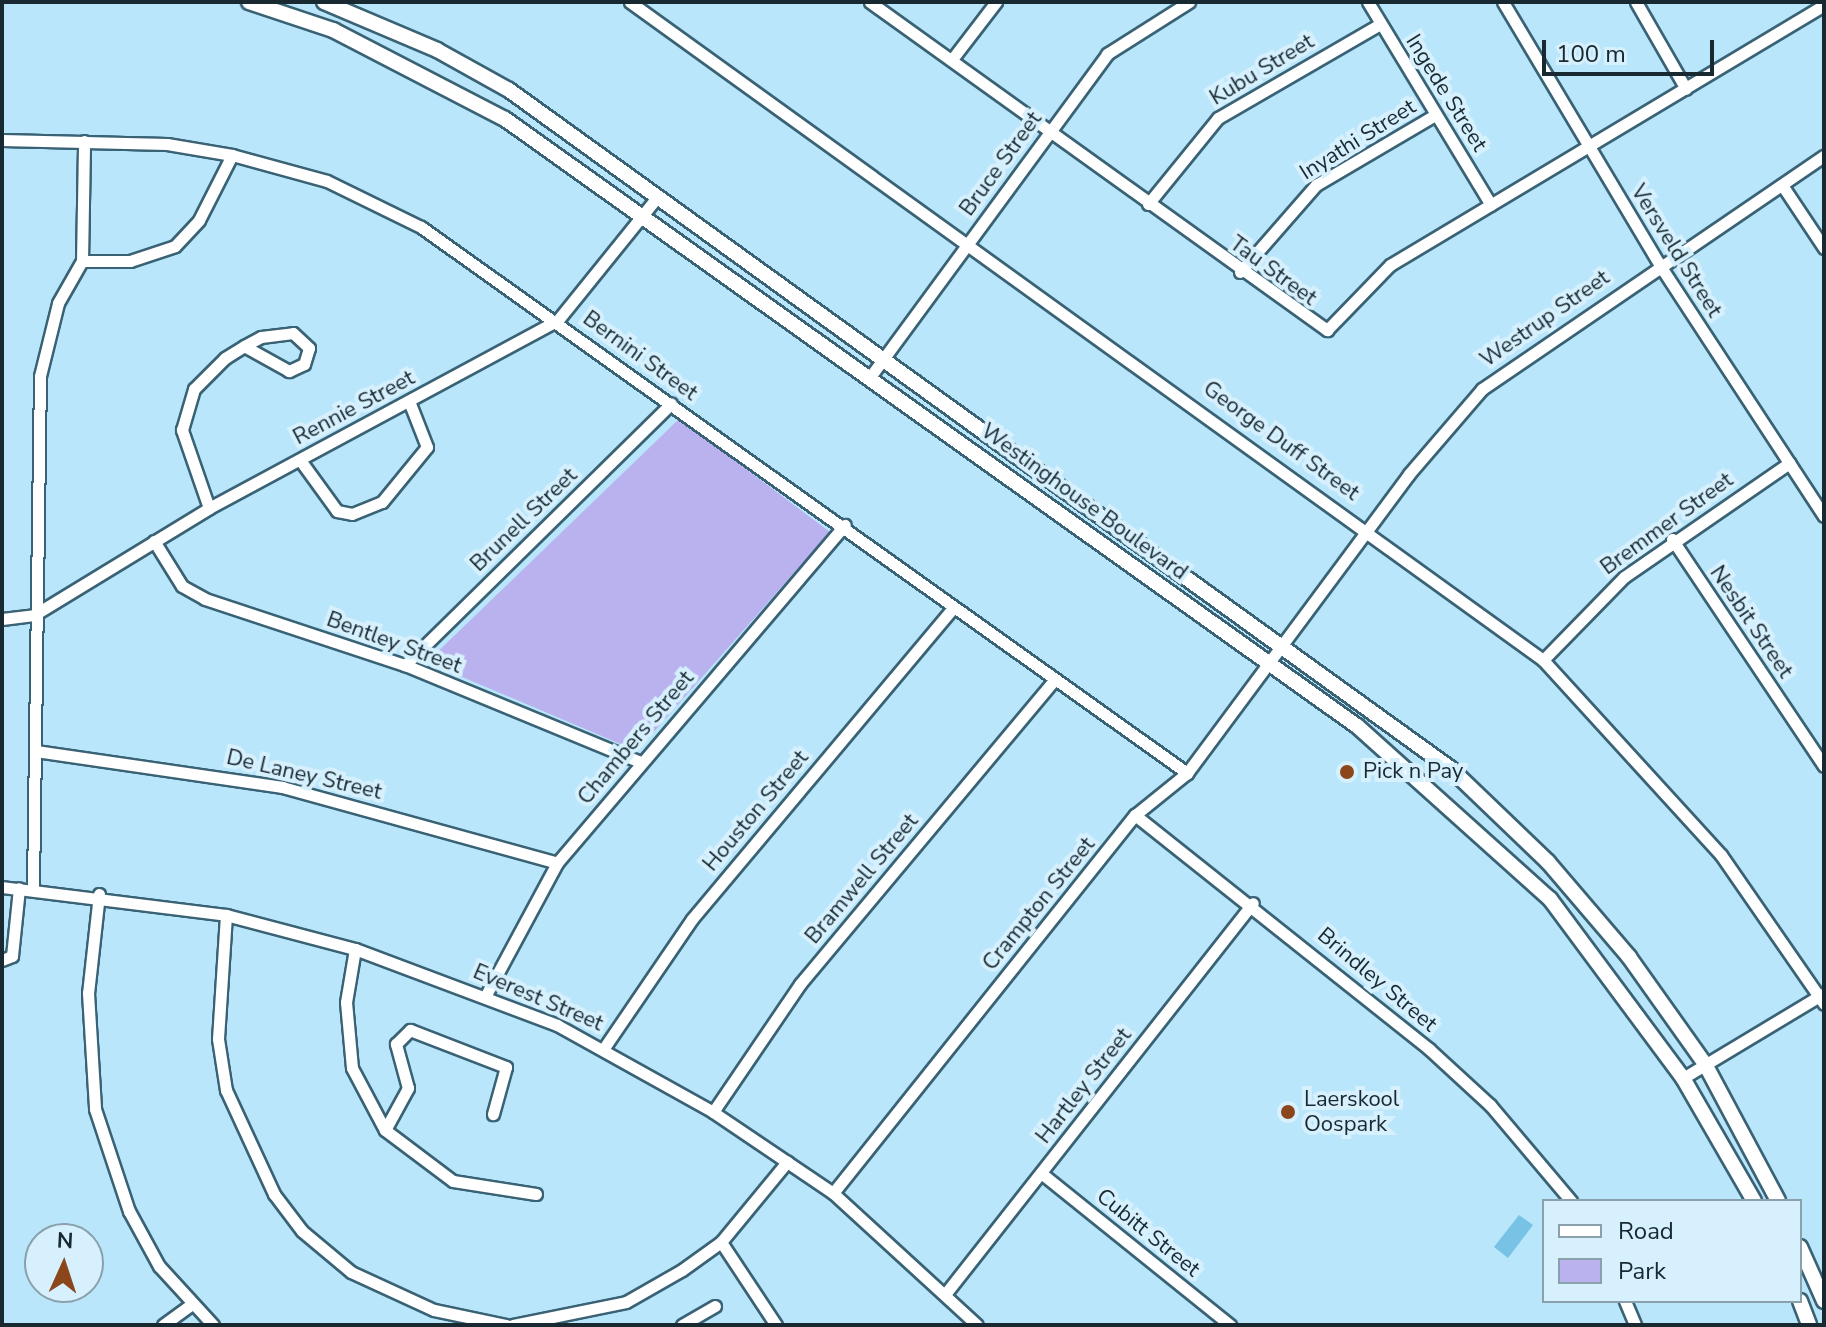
<!DOCTYPE html>
<style>
body{margin:0}
#map{position:relative;width:1826px;height:1327px;overflow:hidden;background:#b9e6fb;font-family:"Nunito Sans",sans-serif}
div>[style]{position:absolute}
.green>*{inset:0;background:#b9b2ef}
.water>*{inset:0;background:#78c2e5}
.roads{filter:drop-shadow(2px 0 #3a6275) drop-shadow(-2px 0 #3a6275) drop-shadow(0 2px #3a6275) drop-shadow(0 -2px #3a6275)}
.minor>*{height:11px;margin:-5.5px;padding:0 5.5px;transform-origin:5.5px;border-radius:5.5px;background:#fff}
.tertiary>*{height:14px;margin:-7px;padding:0 7px;transform-origin:7px;border-radius:7px;background:#fff}
.dots>*{width:22px;height:22px;translate:-50% -50%;box-sizing:border-box;border:4px solid #d6f0fd;border-radius:50%}
span{translate:-50% -50%;white-space:nowrap;text-align:center;line-height:1.15;-webkit-text-stroke:8px #d6f0fd;paint-order:stroke}
.street-label{font-size:22px;color:#182931}
.poi-label{font-size:22px;color:#182931}
.left{translate:0 -50%;text-align:left}
.frame{position:absolute;inset:0;border:4px solid #182931;pointer-events:none}
.legend{position:absolute;left:1542px;top:1199px;width:260px;height:104px;box-sizing:border-box;background:#d6f0fd;border:2px solid #8aa0ab;margin:0;padding:10px 14px;list-style:none;font-size:24px;color:#182931}
.legend li{display:flex;align-items:center;gap:16px;height:40px}
.legend b{width:40px;border:2px solid #8aa0ab}
.north{position:absolute;left:24px;top:1223px;width:80px;height:80px;box-sizing:border-box;background:#d6f0fd;border:2px solid #8aa0ab;border-radius:50%;rotate:3deg;font-size:22px;font-weight:700;line-height:32px;text-align:center;color:#182931}
.north::after{content:'';display:block;margin:auto;width:28px;height:36px;background:#8b471b;clip-path:polygon(50% 0,100% 100%,50% 72%,0 100%)}
.scale{position:absolute;left:1542px;top:40px;width:172px;height:36px;box-sizing:border-box;border:4px solid #182931;border-top:0;padding-left:10px;font-size:24px;line-height:28px;white-space:nowrap;color:#182931;-webkit-text-stroke:6px #d6f0fd;paint-order:stroke}
</style>
<div id="map">
<div class="green">
<i style="clip-path:polygon(679px 419px,830px 532px,637px 751px,427px 662px)"></i>
</div>
<div class="water">
<i style="clip-path:polygon(1519px 1215px,1533px 1225px,1508px 1258px,1494px 1247px)"></i>
</div>
<div class="roads">
<div class="minor">
<i style="left:630px;top:2px;width:1125px;rotate:35.78deg"></i>
<i style="left:1543px;top:660px;width:264px;rotate:47.6deg"></i>
<i style="left:1721px;top:855px;width:181px;rotate:55.3deg"></i>
<i style="left:870px;top:2px;width:563px;rotate:35.67deg"></i>
<i style="left:1327px;top:330px;width:91px;rotate:-45.9deg"></i>
<i style="left:1390px;top:265px;width:506px;rotate:-30.92deg"></i>
<i style="left:1368px;top:2px;width:237px;rotate:58.8deg"></i>
<i style="left:1503px;top:2px;width:305px;rotate:59.2deg"></i>
<i style="left:1659px;top:264px;width:301px;rotate:56.8deg"></i>
<i style="left:1636px;top:2px;width:100px;rotate:60.1deg"></i>
<i style="left:953px;top:58px;width:71px;rotate:-52.5deg"></i>
<i style="left:2px;top:140px;width:165px;rotate:1.4deg"></i>
<i style="left:167px;top:144px;width:66px;rotate:9.6deg"></i>
<i style="left:232px;top:155px;width:98px;rotate:15.3deg"></i>
<i style="left:327px;top:181px;width:105px;rotate:26.1deg"></i>
<i style="left:421px;top:227px;width:941px;rotate:35.48deg"></i>
<i style="left:1782px;top:185px;width:76px;rotate:56.3deg"></i>
<i style="left:1148px;top:204px;width:111px;rotate:-50.9deg"></i>
<i style="left:1218px;top:118px;width:187px;rotate:-30.1deg"></i>
<i style="left:82px;top:261px;width:48px"></i>
<i style="left:130px;top:261px;width:47px;rotate:-18.4deg"></i>
<i style="left:175px;top:246px;width:35px;rotate:-47deg"></i>
<i style="left:199px;top:220px;width:73px;rotate:-63.1deg"></i>
<i style="left:1240px;top:272px;width:116px;rotate:-48.9deg"></i>
<i style="left:1316px;top:185px;width:138px;rotate:-30.5deg"></i>
<i style="left:870px;top:377px;width:401px;rotate:-53.7deg"></i>
<i style="left:1107px;top:54px;width:97px;rotate:-32.4deg"></i>
<i style="left:300px;top:460px;width:63px;rotate:54deg"></i>
<i style="left:337px;top:511px;width:15px;rotate:11deg"></i>
<i style="left:352px;top:514px;width:32px;rotate:-22deg"></i>
<i style="left:382px;top:502px;width:71px;rotate:-50.7deg"></i>
<i style="left:427px;top:447px;width:49px;rotate:-111.4deg"></i>
<i style="left:209px;top:508px;width:83px;rotate:-109.1deg"></i>
<i style="left:182px;top:430px;width:43px;rotate:-73.7deg"></i>
<i style="left:194px;top:389px;width:44px;rotate:-45deg"></i>
<i style="left:225px;top:358px;width:22px;rotate:-32deg"></i>
<i style="left:244px;top:346px;width:19px;rotate:-28deg"></i>
<i style="left:261px;top:337px;width:32px;rotate:-7deg"></i>
<i style="left:293px;top:333px;width:22px;rotate:43deg"></i>
<i style="left:309px;top:348px;width:17px;rotate:107deg"></i>
<i style="left:304px;top:364px;width:17px;rotate:155deg"></i>
<i style="left:289px;top:371px;width:51px;rotate:-150.9deg"></i>
<i style="left:1672px;top:539px;width:273px;rotate:56.2deg"></i>
<i style="left:154px;top:541px;width:53px;rotate:58.1deg"></i>
<i style="left:182px;top:586px;width:26px;rotate:29deg"></i>
<i style="left:205px;top:599px;width:211px;rotate:18.3deg"></i>
<i style="left:405px;top:665px;width:254px;rotate:22.4deg"></i>
<i style="left:2px;top:619px;width:32px;rotate:-7deg"></i>
<i style="left:34px;top:615px;width:205px;rotate:-31.4deg"></i>
<i style="left:209px;top:508px;width:396px;rotate:-28.3deg"></i>
<i style="left:558px;top:320px;width:159px;rotate:-51.1deg"></i>
<i style="left:1543px;top:660px;width:116px;rotate:-45.7deg"></i>
<i style="left:1624px;top:577px;width:201px;rotate:-34.6deg"></i>
<i style="left:405px;top:665px;width:373px;rotate:-44.5deg"></i>
<i style="left:36px;top:751px;width:249px;rotate:8.3deg"></i>
<i style="left:282px;top:787px;width:285px;rotate:15.4deg"></i>
<i style="left:1135px;top:815px;width:376px;rotate:38.5deg"></i>
<i style="left:1429px;top:1049px;width:83px;rotate:42.6deg"></i>
<i style="left:1490px;top:1105px;width:126px;rotate:49.8deg"></i>
<i style="left:2px;top:887px;width:226px;rotate:7.1deg"></i>
<i style="left:226px;top:915px;width:133px;rotate:14.8deg"></i>
<i style="left:355px;top:949px;width:216px;rotate:20.6deg"></i>
<i style="left:557px;top:1025px;width:179px;rotate:29.1deg"></i>
<i style="left:713px;top:1112px;width:145px;rotate:34deg"></i>
<i style="left:833px;top:1193px;width:195px;rotate:42.5deg"></i>
<i style="left:33px;top:888px;width:512px;rotate:-89.22deg"></i>
<i style="left:40px;top:376px;width:75px;rotate:-76.1deg"></i>
<i style="left:58px;top:303px;width:48px;rotate:-60.3deg"></i>
<i style="left:82px;top:261px;width:120px;rotate:-89deg"></i>
<i style="left:99px;top:894px;width:100px;rotate:96.3deg"></i>
<i style="left:88px;top:993px;width:116px;rotate:86.5deg"></i>
<i style="left:95px;top:1109px;width:108px;rotate:71.6deg"></i>
<i style="left:129px;top:1211px;width:63px;rotate:61.4deg"></i>
<i style="left:159px;top:1266px;width:80px;rotate:47.5deg"></i>
<i style="left:226px;top:915px;width:124px;rotate:93.7deg"></i>
<i style="left:218px;top:1039px;width:52px;rotate:81.1deg"></i>
<i style="left:226px;top:1090px;width:115px;rotate:65.2deg"></i>
<i style="left:274px;top:1194px;width:46px;rotate:52.9deg"></i>
<i style="left:302px;top:1231px;width:64px;rotate:39.9deg"></i>
<i style="left:351px;top:1272px;width:91px;rotate:24.6deg"></i>
<i style="left:434px;top:1310px;width:74px;rotate:11.8deg"></i>
<i style="left:355px;top:949px;width:54px;rotate:99.6deg"></i>
<i style="left:346px;top:1002px;width:66px;rotate:84.8deg"></i>
<i style="left:352px;top:1068px;width:70px;rotate:62deg"></i>
<i style="left:385px;top:1130px;width:85px;rotate:36.9deg"></i>
<i style="left:453px;top:1181px;width:84px;rotate:8.9deg"></i>
<i style="left:2px;top:960px;width:11px;rotate:-22deg"></i>
<i style="left:12px;top:956px;width:68px;rotate:-84.1deg"></i>
<i style="left:486px;top:995px;width:150px;rotate:-61.7deg"></i>
<i style="left:557px;top:863px;width:444px;rotate:-49.6deg"></i>
<i style="left:604px;top:1048px;width:156px;rotate:-55.7deg"></i>
<i style="left:692px;top:919px;width:405px;rotate:-50deg"></i>
<i style="left:1683px;top:1078px;width:163px;rotate:-31deg"></i>
<i style="left:713px;top:1112px;width:155px;rotate:-55.8deg"></i>
<i style="left:800px;top:984px;width:395px;rotate:-50.1deg"></i>
<i style="left:385px;top:1130px;width:48px;rotate:-61.3deg"></i>
<i style="left:408px;top:1088px;width:46px;rotate:-105.3deg"></i>
<i style="left:396px;top:1044px;width:20px;rotate:-45deg"></i>
<i style="left:410px;top:1030px;width:103px;rotate:21.1deg"></i>
<i style="left:506px;top:1067px;width:49px;rotate:105.5deg"></i>
<i style="left:1041px;top:1173px;width:243px;rotate:38.8deg"></i>
<i style="left:833px;top:1193px;width:484px;rotate:-51.4deg"></i>
<i style="left:1135px;top:815px;width:67px;rotate:-38.9deg"></i>
<i style="left:1187px;top:773px;width:372px;rotate:-53.4deg"></i>
<i style="left:1409px;top:474px;width:112px;rotate:-49.3deg"></i>
<i style="left:1482px;top:389px;width:414px;rotate:-34.3deg"></i>
<i style="left:721px;top:1242px;width:100px;rotate:56.5deg"></i>
<i style="left:946px;top:1293px;width:496px;rotate:-51.8deg"></i>
<i style="left:1625px;top:1301px;width:26px;rotate:67deg"></i>
<i style="left:163px;top:1325px;width:34px;rotate:-36deg"></i>
<i style="left:513px;top:1325px;width:115px;rotate:-11.5deg"></i>
<i style="left:626px;top:1302px;width:64px;rotate:-29.7deg"></i>
<i style="left:682px;top:1270px;width:48px;rotate:-35.7deg"></i>
<i style="left:721px;top:1242px;width:104px;rotate:-50.5deg"></i>
<i style="left:682px;top:1325px;width:38px;rotate:-30deg"></i>
</div>
<div class="tertiary">
<i style="left:249px;top:2px;width:89px;rotate:18.4deg"></i>
<i style="left:333px;top:30px;width:194px;rotate:27.4deg"></i>
<i style="left:505px;top:119px;width:1046px;rotate:35.47deg"></i>
<i style="left:1357px;top:726px;width:259px;rotate:41.9deg"></i>
<i style="left:1550px;top:899px;width:223px;rotate:53.4deg"></i>
<i style="left:1683px;top:1078px;width:142px;rotate:60deg"></i>
<i style="left:324px;top:2px;width:123px;rotate:23deg"></i>
<i style="left:437px;top:50px;width:82px;rotate:29.1deg"></i>
<i style="left:509px;top:90px;width:1161px;rotate:35.78deg"></i>
<i style="left:1451px;top:769px;width:134px;rotate:43.8deg"></i>
<i style="left:1548px;top:862px;width:125px;rotate:49.5deg"></i>
<i style="left:1629px;top:957px;width:131px;rotate:54.6deg"></i>
<i style="left:1705px;top:1064px;width:155px;rotate:61.9deg"></i>
<i style="left:1800px;top:1247px;width:59px;rotate:66deg"></i>
<i style="left:1800px;top:1301px;width:26px;rotate:69deg"></i>
</div>
</div>
<div class="dots">
<i style="left:1347px;top:772px;background:#8b471b"></i>
<i style="left:1288px;top:1112px;background:#8b471b"></i>
</div>
<div class="street-label">
<span style="left:1262px;top:70px;rotate:-31deg">Kubu Street</span>
<span style="left:1446px;top:93px;rotate:58deg">Ingede Street</span>
<span style="left:1358px;top:140px;rotate:-32deg">Inyathi Street</span>
<span style="left:1001px;top:164px;rotate:-54deg">Bruce Street</span>
<span style="left:1676px;top:251px;rotate:58deg">Versveld Street</span>
<span style="left:1273px;top:271px;rotate:36deg">Tau Street</span>
<span style="left:1545px;top:319px;rotate:-35deg">Westrup Street</span>
<span style="left:640px;top:356px;rotate:36deg">Bernini Street</span>
<span style="left:354px;top:408px;rotate:-28deg">Rennie Street</span>
<span style="left:1281px;top:441px;rotate:36deg">George Duff Street</span>
<span style="left:1084px;top:502px;rotate:36deg">Westinghouse Boulevard</span>
<span style="left:524px;top:520px;rotate:-44deg">Brunell Street</span>
<span style="left:1667px;top:524px;rotate:-36deg">Bremmer Street</span>
<span style="left:1751px;top:622px;rotate:56deg">Nesbit Street</span>
<span style="left:394px;top:643px;rotate:20deg">Bentley Street</span>
<span style="left:636px;top:738px;rotate:-50deg">Chambers Street</span>
<span style="left:304px;top:775px;rotate:13deg">De Laney Street</span>
<span style="left:756px;top:811px;rotate:-50deg">Houston Street</span>
<span style="left:862px;top:879px;rotate:-50deg">Bramwell Street</span>
<span style="left:1039px;top:904px;rotate:-51deg">Crampton Street</span>
<span style="left:1377px;top:980px;rotate:40deg">Brindley Street</span>
<span style="left:538px;top:998px;rotate:23deg">Everest Street</span>
<span style="left:1084px;top:1086px;rotate:-52deg">Hartley Street</span>
<span style="left:1148px;top:1233px;rotate:39deg">Cubitt Street</span>
</div>
<div class="poi-label">
<span class="left" style="left:1363px;top:772px">Pick n Pay</span>
<span class="left" style="left:1304px;top:1112px">Laerskool<br>Oospark</span>
</div>
<div class="frame"></div>
<ul class="legend">
<li><b style="height:10px;background:#fff"></b>Road</li>
<li><b style="height:22px;background:#b9b2ef"></b>Park</li>
</ul>
<div class="north">N</div>
<div class="scale">100 m</div>
</div>
